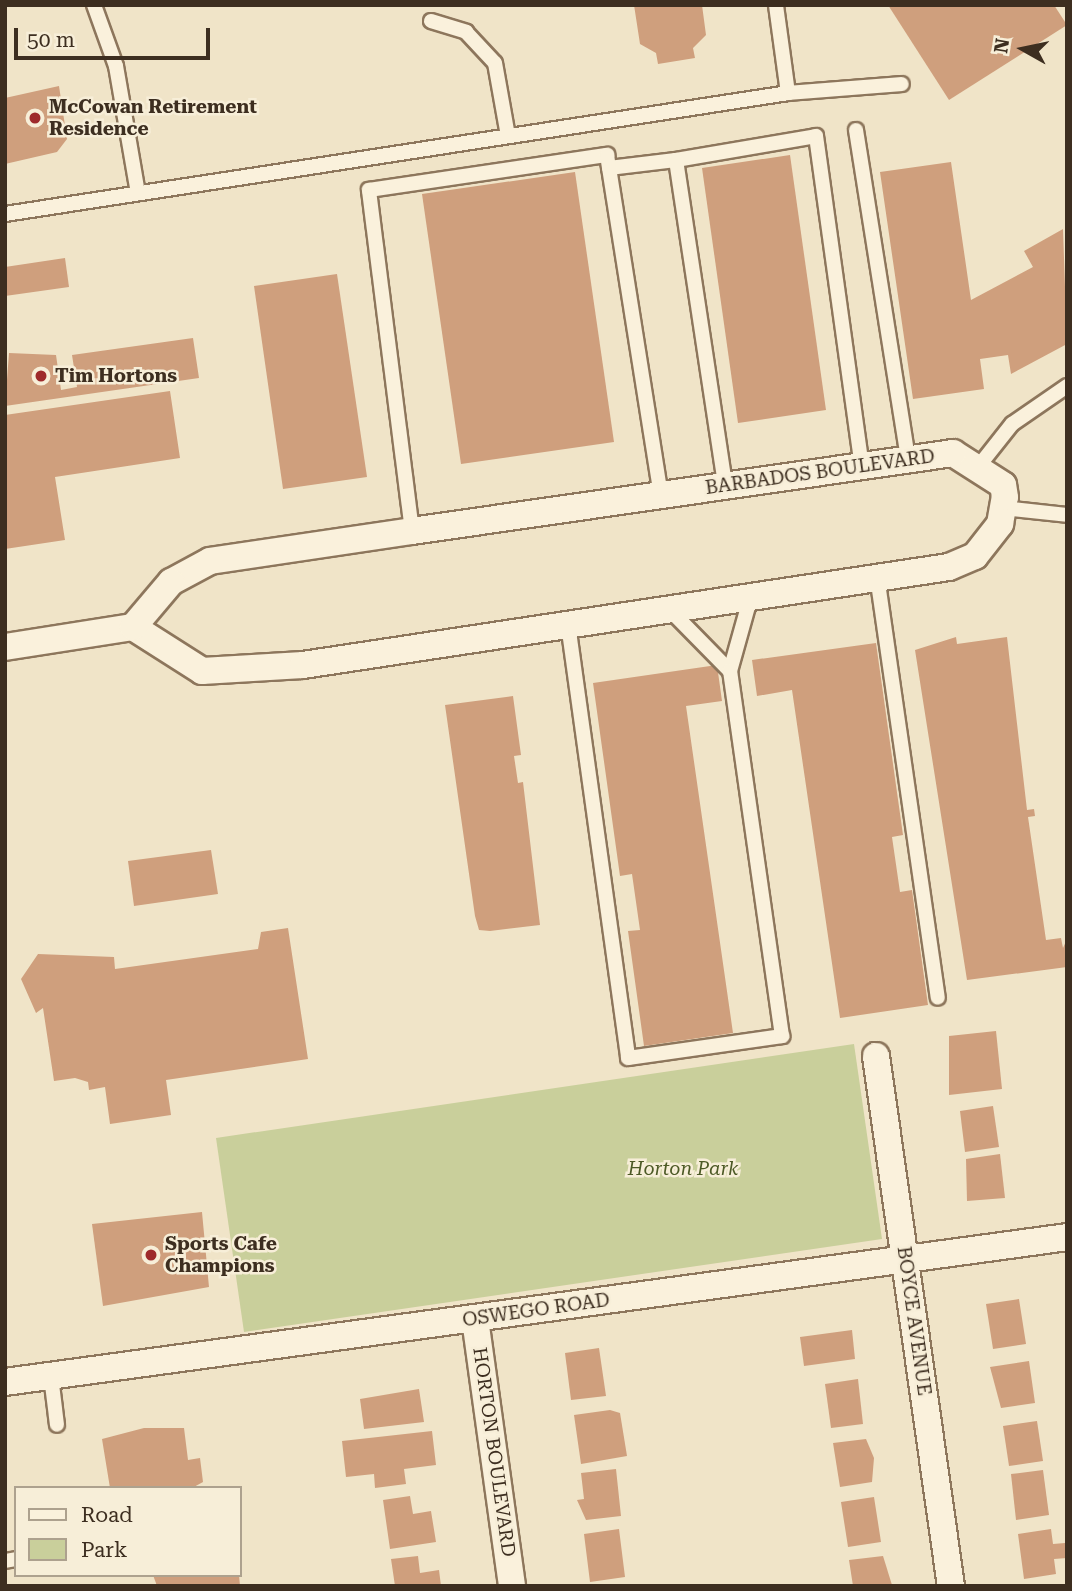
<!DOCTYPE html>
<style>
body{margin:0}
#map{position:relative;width:1072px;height:1591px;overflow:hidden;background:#f0e4c8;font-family:"Roboto Serif",serif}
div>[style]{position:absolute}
.green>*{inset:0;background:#c9cf9b}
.building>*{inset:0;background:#cf9f7d}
.roads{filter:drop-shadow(2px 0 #8d765c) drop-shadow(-2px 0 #8d765c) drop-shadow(0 2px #8d765c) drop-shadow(0 -2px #8d765c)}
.lane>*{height:14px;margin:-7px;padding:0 7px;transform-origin:7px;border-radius:7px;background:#faf1dc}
.street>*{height:26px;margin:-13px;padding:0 13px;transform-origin:13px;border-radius:13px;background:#faf1dc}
.dots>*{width:19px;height:19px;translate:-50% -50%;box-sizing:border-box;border:4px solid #f7eed8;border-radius:50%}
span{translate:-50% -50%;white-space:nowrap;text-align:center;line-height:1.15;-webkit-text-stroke:5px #f7eed8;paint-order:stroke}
.poi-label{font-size:19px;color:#3d2e20;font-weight:700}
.left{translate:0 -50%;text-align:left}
.street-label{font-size:19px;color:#3d2e20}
.park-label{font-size:19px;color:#4d5a26;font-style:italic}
.frame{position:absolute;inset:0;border:7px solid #3d2e20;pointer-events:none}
.legend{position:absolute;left:14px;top:1486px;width:228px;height:91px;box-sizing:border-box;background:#f7eed8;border:2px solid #ada18e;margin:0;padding:9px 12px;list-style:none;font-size:21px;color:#3d2e20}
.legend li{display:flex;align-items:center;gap:14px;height:35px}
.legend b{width:35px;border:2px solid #ada18e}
.north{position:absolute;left:988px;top:14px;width:70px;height:70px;-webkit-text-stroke:5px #f7eed8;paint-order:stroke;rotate:279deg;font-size:19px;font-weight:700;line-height:28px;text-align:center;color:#3d2e20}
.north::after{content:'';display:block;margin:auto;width:24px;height:32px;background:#3d2e20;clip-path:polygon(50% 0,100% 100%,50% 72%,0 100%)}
.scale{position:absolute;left:14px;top:28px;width:196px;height:32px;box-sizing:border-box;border:4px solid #3d2e20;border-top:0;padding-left:9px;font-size:21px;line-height:24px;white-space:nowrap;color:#3d2e20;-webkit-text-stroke:5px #f7eed8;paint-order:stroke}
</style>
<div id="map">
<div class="green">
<i style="clip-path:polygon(854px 1044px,882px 1239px,244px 1332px,216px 1138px)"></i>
</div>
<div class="building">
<i style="clip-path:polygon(634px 5px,702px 5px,706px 35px,693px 48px,695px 58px,658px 64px,656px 53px,640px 44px)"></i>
<i style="clip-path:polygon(888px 5px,1054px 5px,1067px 25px,949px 100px)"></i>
<i style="clip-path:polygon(59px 86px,67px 139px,57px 152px,5px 164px,5px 98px)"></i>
<i style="clip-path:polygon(790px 155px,826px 410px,738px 423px,702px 168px)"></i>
<i style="clip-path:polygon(951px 162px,971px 300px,1033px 267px,1024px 251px,1063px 229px,1067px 344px,1011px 374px,1008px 355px,980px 359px,984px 389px,913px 399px,880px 172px)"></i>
<i style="clip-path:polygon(575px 172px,614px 442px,461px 464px,422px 194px)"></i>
<i style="clip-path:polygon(65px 258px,69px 287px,5px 296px,5px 267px)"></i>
<i style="clip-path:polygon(337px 274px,367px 477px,283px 489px,254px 286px)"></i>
<i style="clip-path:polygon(193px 338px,199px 378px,5px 406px,9px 353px,56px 355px,61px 390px,77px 387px,72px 355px)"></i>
<i style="clip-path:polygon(170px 391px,180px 458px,55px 477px,65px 540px,5px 549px,5px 415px)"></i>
<i style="clip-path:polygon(956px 637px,957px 644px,1007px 637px,1027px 810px,1034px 809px,1035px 816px,1028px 817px,1046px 940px,1061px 938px,1063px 948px,1067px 939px,1067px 967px,967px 980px,915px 650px)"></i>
<i style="clip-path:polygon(876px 643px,903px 835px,892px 837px,900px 892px,912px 890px,928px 1005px,840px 1018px,792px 690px,757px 696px,752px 660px)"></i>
<i style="clip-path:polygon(717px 665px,722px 701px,686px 706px,733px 1033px,644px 1046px,628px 931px,640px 930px,632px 874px,620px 876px,593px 683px)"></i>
<i style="clip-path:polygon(513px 696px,521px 755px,514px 756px,518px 783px,523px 782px,540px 925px,490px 931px,479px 930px,475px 916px,445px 705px)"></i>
<i style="clip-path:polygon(211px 850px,218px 894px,134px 906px,128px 861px)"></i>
<i style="clip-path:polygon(288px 928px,308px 1059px,166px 1080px,171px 1115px,110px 1124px,105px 1087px,89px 1090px,88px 1082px,75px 1078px,54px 1081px,43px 1008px,36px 1013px,21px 979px,38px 954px,114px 957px,115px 969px,258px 949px,261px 932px)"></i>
<i style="clip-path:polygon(996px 1031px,1002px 1089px,949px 1095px,949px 1036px)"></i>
<i style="clip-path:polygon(993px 1106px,999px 1147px,965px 1152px,960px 1111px)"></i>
<i style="clip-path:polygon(1000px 1154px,1005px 1198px,967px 1201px,966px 1159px)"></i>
<i style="clip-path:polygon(202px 1212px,209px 1287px,103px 1306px,92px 1224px)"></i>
<i style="clip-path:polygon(1019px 1299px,1026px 1344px,993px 1349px,986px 1304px)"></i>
<i style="clip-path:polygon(852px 1330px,855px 1359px,804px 1366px,800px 1337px)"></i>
<i style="clip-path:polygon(599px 1348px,606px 1396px,571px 1400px,565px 1353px)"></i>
<i style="clip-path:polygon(1029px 1361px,1035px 1403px,1001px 1408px,990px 1367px)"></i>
<i style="clip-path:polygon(858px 1379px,863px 1424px,831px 1428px,825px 1384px)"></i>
<i style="clip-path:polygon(419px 1389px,424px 1422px,364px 1429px,360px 1399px)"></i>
<i style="clip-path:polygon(610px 1410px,620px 1413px,627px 1456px,581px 1464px,574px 1415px)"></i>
<i style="clip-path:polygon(1037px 1421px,1043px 1461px,1009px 1466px,1003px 1426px)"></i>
<i style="clip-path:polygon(144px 1428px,184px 1428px,188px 1460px,200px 1458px,203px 1482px,192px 1488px,110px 1488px,102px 1439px)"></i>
<i style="clip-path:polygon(432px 1431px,436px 1465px,404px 1469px,406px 1484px,375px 1488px,374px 1474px,346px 1477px,342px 1441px)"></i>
<i style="clip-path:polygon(866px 1439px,874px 1458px,872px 1482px,840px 1487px,833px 1443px)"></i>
<i style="clip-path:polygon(616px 1469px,621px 1516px,586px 1520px,577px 1500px,584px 1499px,581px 1473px)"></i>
<i style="clip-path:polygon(1043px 1470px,1049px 1515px,1016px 1520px,1011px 1474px)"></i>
<i style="clip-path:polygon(410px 1496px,413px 1514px,431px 1511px,436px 1542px,390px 1549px,383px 1500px)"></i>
<i style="clip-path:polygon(874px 1497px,881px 1542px,848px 1547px,841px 1502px)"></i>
<i style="clip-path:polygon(619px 1529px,625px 1577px,590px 1582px,584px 1534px)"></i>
<i style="clip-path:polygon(1051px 1529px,1053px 1544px,1065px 1543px,1067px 1558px,1054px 1559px,1056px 1574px,1024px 1579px,1018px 1534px)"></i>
<i style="clip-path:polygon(418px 1556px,420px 1573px,439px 1570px,441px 1586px,395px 1586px,391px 1559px)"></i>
<i style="clip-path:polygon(883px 1556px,892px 1585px,853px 1586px,849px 1560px)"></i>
<i style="clip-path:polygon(153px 1575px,239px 1575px,240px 1586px,157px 1586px)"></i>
</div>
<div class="roads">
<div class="lane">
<i style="left:94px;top:5px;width:65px;rotate:70.2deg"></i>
<i style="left:116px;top:66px;width:129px;rotate:80.2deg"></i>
<i style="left:431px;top:21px;width:37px;rotate:17deg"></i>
<i style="left:466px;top:32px;width:42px;rotate:46.9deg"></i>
<i style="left:495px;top:63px;width:74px;rotate:79.9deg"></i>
<i style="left:788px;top:93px;width:114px;rotate:-4.5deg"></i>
<i style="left:856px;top:130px;width:333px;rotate:81deg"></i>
<i style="left:676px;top:160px;width:142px;rotate:-9.7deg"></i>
<i style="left:816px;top:136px;width:333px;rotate:82.1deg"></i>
<i style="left:609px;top:168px;width:67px;rotate:-6.8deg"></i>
<i style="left:676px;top:160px;width:329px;rotate:81.4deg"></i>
<i style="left:5px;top:214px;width:792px;rotate:-8.78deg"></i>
<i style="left:788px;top:93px;width:89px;rotate:-97.8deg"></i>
<i style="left:978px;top:467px;width:55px;rotate:-51.7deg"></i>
<i style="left:1012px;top:424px;width:67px;rotate:-34.6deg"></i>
<i style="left:1003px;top:508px;width:64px;rotate:6.2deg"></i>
<i style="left:412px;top:531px;width:344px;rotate:-97.2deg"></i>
<i style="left:369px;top:190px;width:241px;rotate:-8.4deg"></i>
<i style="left:607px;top:155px;width:344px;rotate:81deg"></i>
<i style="left:877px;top:576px;width:426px;rotate:81.8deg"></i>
<i style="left:669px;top:609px;width:87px;rotate:45.5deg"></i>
<i style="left:730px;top:671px;width:78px;rotate:-74.4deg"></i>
<i style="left:568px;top:624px;width:438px;rotate:82.1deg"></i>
<i style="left:628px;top:1058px;width:156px;rotate:-8.1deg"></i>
<i style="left:782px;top:1036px;width:369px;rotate:-98.1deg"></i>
<i style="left:51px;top:1376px;width:49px;rotate:83deg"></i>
<i style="left:5px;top:1561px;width:11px;rotate:-10deg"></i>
</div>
<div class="street">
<i style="left:5px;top:647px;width:130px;rotate:-8.9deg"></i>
<i style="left:133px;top:627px;width:82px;rotate:32.5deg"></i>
<i style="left:202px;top:671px;width:101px;rotate:-3.4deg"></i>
<i style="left:303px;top:665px;width:653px;rotate:-8.63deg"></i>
<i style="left:949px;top:567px;width:28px;rotate:-23deg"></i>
<i style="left:975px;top:556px;width:41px;rotate:-52deg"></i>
<i style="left:1000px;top:524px;width:27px;rotate:-80deg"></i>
<i style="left:1005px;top:497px;width:12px;rotate:-99deg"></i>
<i style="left:1003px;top:485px;width:59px;rotate:-147.4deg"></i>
<i style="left:953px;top:453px;width:547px;rotate:171.8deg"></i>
<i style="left:412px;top:531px;width:204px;rotate:171.6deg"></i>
<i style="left:210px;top:561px;width:44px;rotate:151.7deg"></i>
<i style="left:171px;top:582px;width:59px;rotate:130.2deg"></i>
<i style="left:876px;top:1056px;width:535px;rotate:81.95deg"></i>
<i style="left:475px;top:1319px;width:270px;rotate:82.1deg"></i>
<i style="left:5px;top:1382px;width:1072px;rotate:-7.77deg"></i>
</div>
</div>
<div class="dots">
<i style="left:35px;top:118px;background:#9e2a2b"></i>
<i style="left:41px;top:376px;background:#9e2a2b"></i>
<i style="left:151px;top:1255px;background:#9e2a2b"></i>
</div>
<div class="poi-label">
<span class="left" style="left:49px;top:118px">McCowan Retirement<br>Residence</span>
<span class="left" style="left:55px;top:376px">Tim Hortons</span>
<span class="left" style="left:165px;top:1255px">Sports Cafe<br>Champions</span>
</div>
<div class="street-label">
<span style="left:820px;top:472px;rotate:-8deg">BARBADOS BOULEVARD</span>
<span style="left:536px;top:1310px;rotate:-8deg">OSWEGO ROAD</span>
<span style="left:914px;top:1321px;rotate:82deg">BOYCE AVENUE</span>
<span style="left:494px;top:1452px;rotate:82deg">HORTON BOULEVARD</span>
</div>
<div class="park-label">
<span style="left:683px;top:1169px">Horton Park</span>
</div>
<div class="frame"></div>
<ul class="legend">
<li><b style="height:9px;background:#faf1dc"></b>Road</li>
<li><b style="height:19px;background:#c9cf9b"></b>Park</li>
</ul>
<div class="north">N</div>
<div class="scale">50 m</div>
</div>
